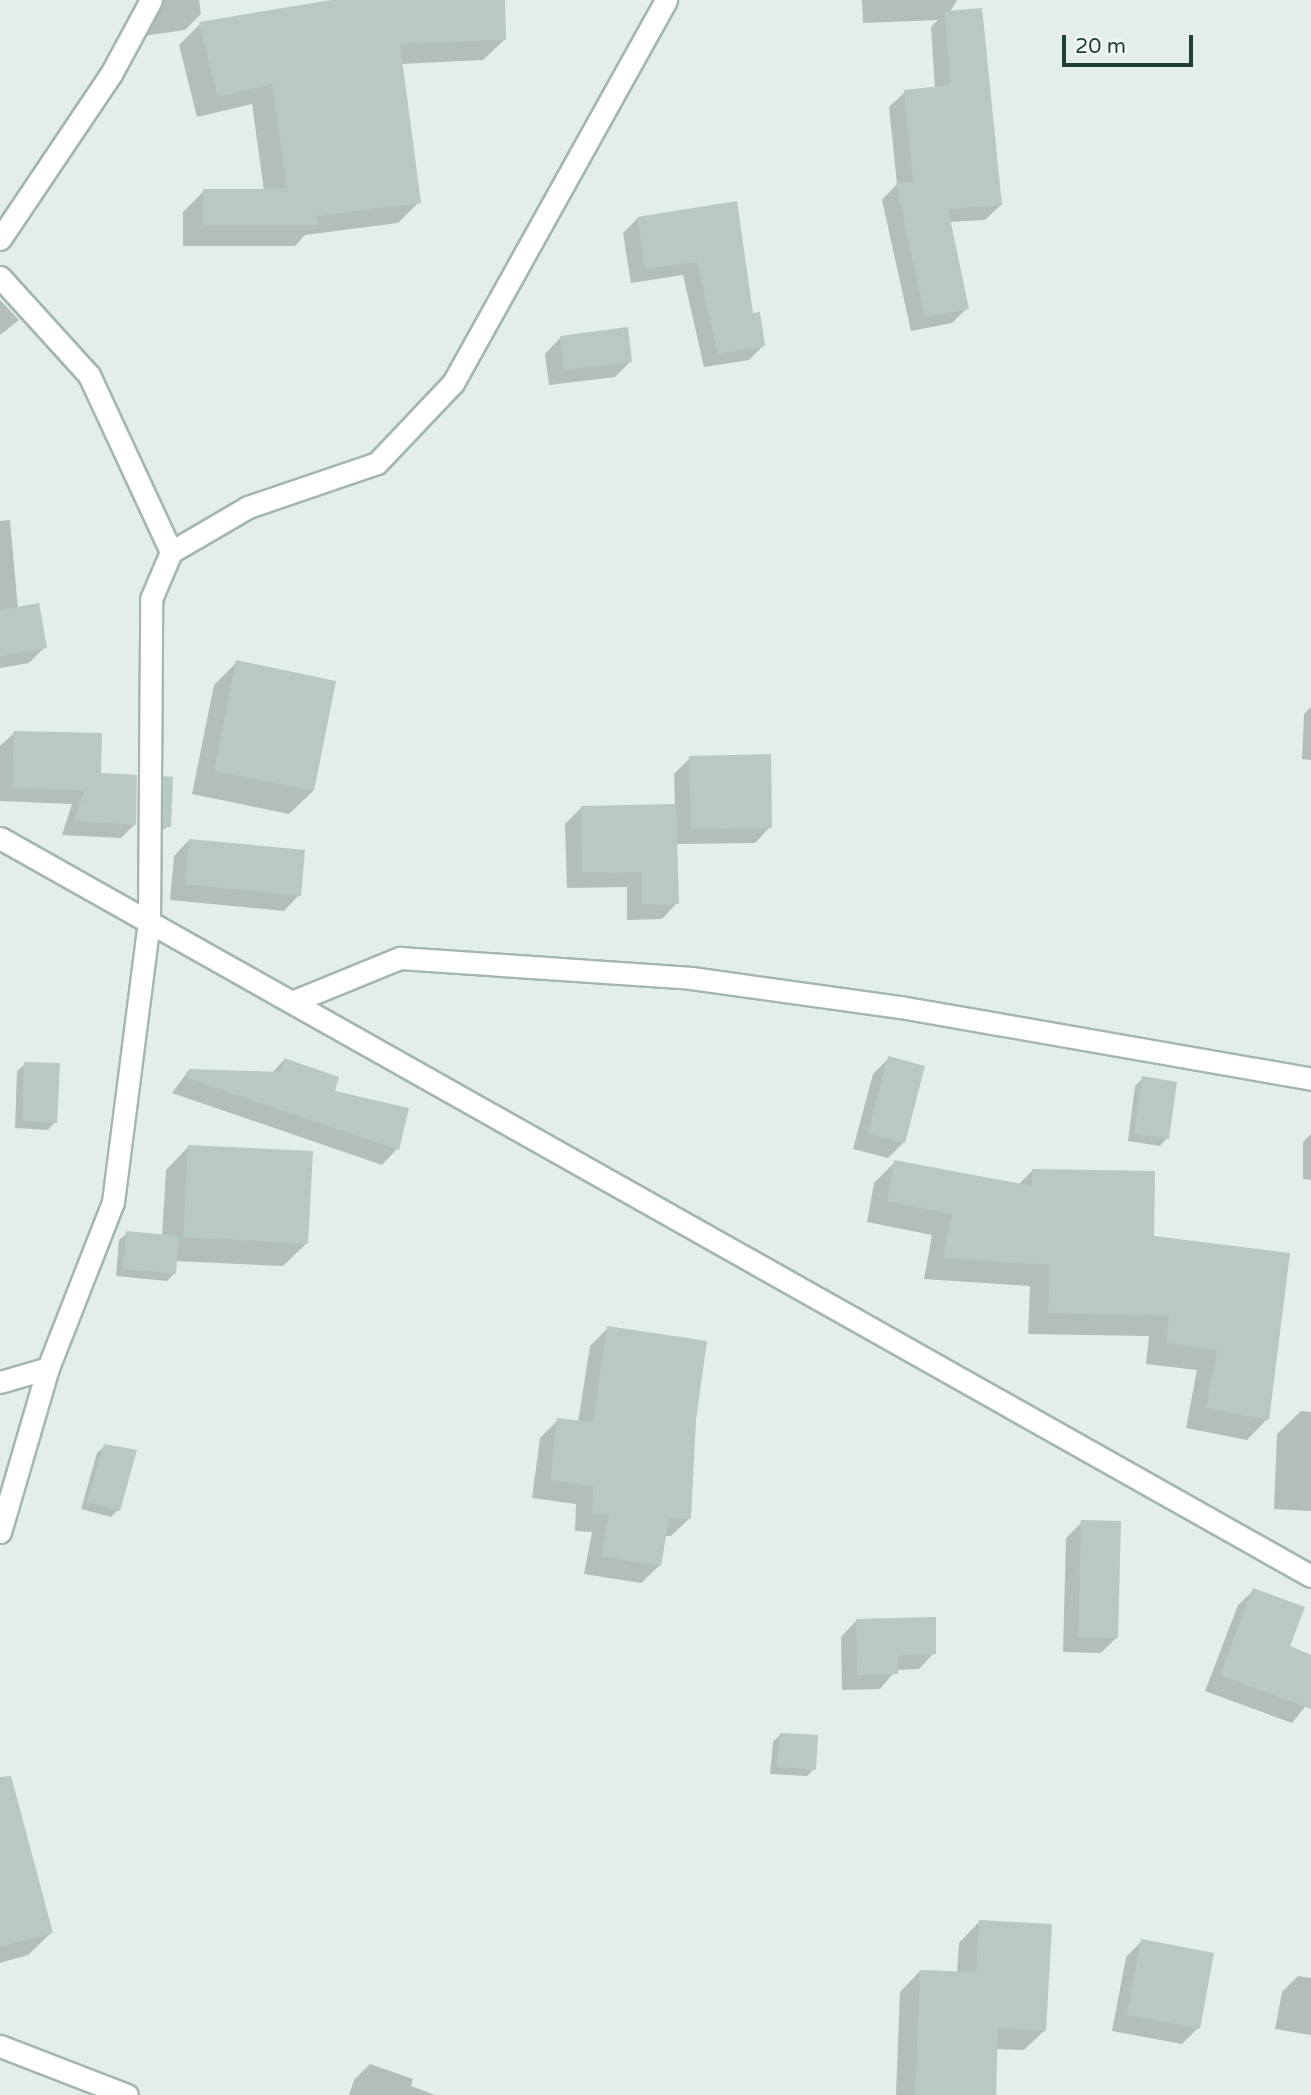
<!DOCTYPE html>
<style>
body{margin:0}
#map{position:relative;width:1311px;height:2095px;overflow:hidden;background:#e2eee7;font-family:"Varela Round",sans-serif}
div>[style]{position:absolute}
.shadow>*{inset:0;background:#0003}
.building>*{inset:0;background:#b7c9c0}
.roads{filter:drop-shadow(2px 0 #a4b7ae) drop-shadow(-2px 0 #a4b7ae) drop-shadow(0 2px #a4b7ae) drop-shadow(0 -2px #a4b7ae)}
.minor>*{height:21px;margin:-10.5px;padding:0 10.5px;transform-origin:10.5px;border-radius:10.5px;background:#fff}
span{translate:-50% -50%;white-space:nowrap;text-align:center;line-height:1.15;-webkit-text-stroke:5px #f3faf6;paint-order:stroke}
.scale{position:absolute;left:1062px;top:35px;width:131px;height:32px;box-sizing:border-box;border:4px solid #1f4135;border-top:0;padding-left:9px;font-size:21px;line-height:24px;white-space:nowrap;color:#1f4135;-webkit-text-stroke:5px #f3faf6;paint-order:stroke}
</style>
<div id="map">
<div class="shadow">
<i style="clip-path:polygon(138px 0,199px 0,201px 14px,185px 30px,143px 36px)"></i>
<i style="clip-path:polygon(341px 0,503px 0,505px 39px,483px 60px,401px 64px,419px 202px,398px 223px,305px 235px,295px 246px,183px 246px,183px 212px,204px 191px,264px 191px,252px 104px,197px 117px,179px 45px,200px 24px)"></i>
<i style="clip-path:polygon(862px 0,957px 0,950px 12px,1001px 205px,985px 220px,949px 222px,967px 308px,952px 323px,911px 331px,882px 200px,897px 184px,889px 107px,905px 92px,935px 89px,931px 27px,938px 20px,863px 23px)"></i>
<i style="clip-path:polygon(735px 203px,752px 315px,763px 346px,749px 360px,704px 367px,683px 275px,631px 283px,623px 233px,638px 218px)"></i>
<i style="clip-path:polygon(0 300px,19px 320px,0 335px)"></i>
<i style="clip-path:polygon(560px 338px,631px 361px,615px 377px,549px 385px,545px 354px)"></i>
<i style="clip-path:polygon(10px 520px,18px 609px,45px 647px,29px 663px,0 668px,0 521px)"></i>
<i style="clip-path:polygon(237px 662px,313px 791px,289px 814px,192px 794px,214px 685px)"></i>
<i style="clip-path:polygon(1311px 707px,1311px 760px,1302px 759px,1304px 714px)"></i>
<i style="clip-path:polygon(15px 732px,99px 774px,135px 824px,121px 838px,62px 835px,72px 804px,0 801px,0 746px)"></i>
<i style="clip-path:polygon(690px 758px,770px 827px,755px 843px,676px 844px,677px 903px,662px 919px,627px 920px,627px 887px,567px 888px,565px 824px,581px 808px,675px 806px,674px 774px)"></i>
<i style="clip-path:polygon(164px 778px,169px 826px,156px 834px,156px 786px)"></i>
<i style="clip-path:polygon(189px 840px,299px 895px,284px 911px,170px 900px,174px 856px)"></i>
<i style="clip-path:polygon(889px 1058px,904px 1142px,888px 1158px,853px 1149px,873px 1074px)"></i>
<i style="clip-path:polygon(284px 1060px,332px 1092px,397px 1149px,382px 1165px,172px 1093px,189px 1070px,271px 1074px)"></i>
<i style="clip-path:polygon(25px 1064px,55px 1122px,48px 1130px,15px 1128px,17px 1071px)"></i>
<i style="clip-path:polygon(1143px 1078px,1167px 1138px,1160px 1146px,1128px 1141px,1135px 1086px)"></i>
<i style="clip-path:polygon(1311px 1134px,1311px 1180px,1303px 1179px,1303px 1142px)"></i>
<i style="clip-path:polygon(189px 1146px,307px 1243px,283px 1266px,175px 1261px,174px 1274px,167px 1281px,116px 1276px,119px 1240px,127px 1233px,162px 1236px,166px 1170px)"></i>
<i style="clip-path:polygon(895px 1162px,1018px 1185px,1033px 1170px,1152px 1238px,1267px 1419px,1247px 1440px,1186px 1428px,1197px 1370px,1146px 1364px,1149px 1336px,1028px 1334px,1030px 1286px,924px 1279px,932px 1235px,867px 1222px,874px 1183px)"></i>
<i style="clip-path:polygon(608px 1328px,694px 1419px,690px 1518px,671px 1536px,664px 1536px,660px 1565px,641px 1583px,584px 1574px,592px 1532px,575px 1531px,576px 1504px,532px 1498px,540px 1438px,558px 1420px,578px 1422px,590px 1346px)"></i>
<i style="clip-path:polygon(1301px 1411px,1311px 1412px,1311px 1511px,1274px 1509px,1277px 1434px)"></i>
<i style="clip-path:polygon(105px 1446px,118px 1510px,111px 1517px,81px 1509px,97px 1453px)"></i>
<i style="clip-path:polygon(1082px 1522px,1117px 1637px,1101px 1653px,1063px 1652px,1066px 1538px)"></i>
<i style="clip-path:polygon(1254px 1590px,1288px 1647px,1311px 1656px,1311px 1699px,1292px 1723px,1205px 1691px,1238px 1605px)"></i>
<i style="clip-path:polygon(856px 1621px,934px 1653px,919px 1669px,896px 1670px,880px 1689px,842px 1690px,841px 1637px)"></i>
<i style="clip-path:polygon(781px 1734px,814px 1769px,807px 1776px,770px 1774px,773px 1742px)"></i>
<i style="clip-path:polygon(0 1839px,52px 1932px,28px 1955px,0 1963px)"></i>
<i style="clip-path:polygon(979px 1922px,1045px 2030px,1024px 2050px,996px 2049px,994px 2095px,896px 2095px,900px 1992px,920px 1971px,957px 1973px,959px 1943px)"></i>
<i style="clip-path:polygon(1142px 1941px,1198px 2028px,1182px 2044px,1112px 2031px,1126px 1957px)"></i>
<i style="clip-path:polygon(1298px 1976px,1311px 1978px,1311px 2035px,1275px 2029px,1282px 1992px)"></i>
<i style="clip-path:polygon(370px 2064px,413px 2079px,411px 2086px,435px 2095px,349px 2095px,354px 2080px)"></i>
</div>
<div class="building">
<i style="clip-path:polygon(331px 0,505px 0,506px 40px,400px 44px,421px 203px,316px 216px,318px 225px,203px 225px,203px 189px,287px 189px,272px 84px,218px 97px,199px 22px)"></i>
<i style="clip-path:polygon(982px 8px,1002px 205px,948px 209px,969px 309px,925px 317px,896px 183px,913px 182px,904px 90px,950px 85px,945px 11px)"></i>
<i style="clip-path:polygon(737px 201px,753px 313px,760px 312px,765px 346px,718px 354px,697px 262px,645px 269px,637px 217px)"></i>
<i style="clip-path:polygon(628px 327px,632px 362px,564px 370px,560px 336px)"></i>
<i style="clip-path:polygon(39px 603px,47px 648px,0 656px,0 610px)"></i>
<i style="clip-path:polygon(236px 660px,336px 681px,314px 791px,214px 771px)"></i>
<i style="clip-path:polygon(14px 731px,102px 733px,101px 773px,137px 775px,136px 825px,74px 821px,85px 790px,12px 788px)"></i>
<i style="clip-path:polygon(771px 754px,772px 828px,691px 829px,689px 756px)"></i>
<i style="clip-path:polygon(163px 776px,173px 777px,171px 827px,163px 827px)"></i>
<i style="clip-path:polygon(676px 804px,679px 904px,642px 905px,642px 872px,582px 873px,581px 806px)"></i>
<i style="clip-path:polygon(189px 839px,305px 850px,301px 896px,185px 884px)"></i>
<i style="clip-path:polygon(888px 1056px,925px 1066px,905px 1143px,868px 1134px)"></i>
<i style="clip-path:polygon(284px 1058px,339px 1077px,335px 1091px,409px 1108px,399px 1150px,187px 1078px,189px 1069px,281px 1072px)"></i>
<i style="clip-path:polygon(24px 1062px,60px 1063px,57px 1123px,22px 1121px)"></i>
<i style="clip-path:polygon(1142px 1076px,1177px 1082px,1169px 1139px,1134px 1134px)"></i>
<i style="clip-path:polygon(188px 1145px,313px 1151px,308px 1244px,183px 1237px)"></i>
<i style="clip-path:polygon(894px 1160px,1032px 1186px,1032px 1169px,1155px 1171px,1154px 1236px,1290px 1253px,1269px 1420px,1206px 1408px,1217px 1350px,1166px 1343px,1169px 1316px,1048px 1313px,1050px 1265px,943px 1258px,952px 1214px,887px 1201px)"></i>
<i style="clip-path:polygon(126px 1231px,179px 1236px,176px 1274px,123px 1269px)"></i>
<i style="clip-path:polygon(607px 1326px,707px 1341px,696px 1420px,691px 1519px,669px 1518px,661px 1566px,601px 1556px,609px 1514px,592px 1514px,593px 1486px,550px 1480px,557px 1418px,593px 1422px)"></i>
<i style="clip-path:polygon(104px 1444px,137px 1450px,120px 1511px,87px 1502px)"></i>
<i style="clip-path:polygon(1081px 1520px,1121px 1521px,1118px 1638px,1078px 1637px)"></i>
<i style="clip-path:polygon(1253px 1588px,1305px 1607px,1290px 1646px,1311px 1655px,1311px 1709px,1220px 1675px)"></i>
<i style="clip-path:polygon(936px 1617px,936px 1654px,898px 1655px,898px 1674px,857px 1675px,856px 1619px)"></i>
<i style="clip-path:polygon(780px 1733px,818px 1735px,816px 1770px,777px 1767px)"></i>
<i style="clip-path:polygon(11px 1776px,53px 1933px,0 1947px,0 1777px)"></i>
<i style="clip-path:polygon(979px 1920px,1052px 1924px,1046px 2031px,998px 2028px,996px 2095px,915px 2095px,920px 1970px,976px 1972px)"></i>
<i style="clip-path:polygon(1141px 1939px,1214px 1953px,1200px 2029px,1127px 2015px)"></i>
</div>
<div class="roads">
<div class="minor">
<i style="left:0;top:239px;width:199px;rotate:-56.1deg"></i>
<i style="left:111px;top:74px;width:84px;rotate:-61.6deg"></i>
<i style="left:0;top:277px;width:132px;rotate:47.8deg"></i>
<i style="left:89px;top:375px;width:195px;rotate:65.1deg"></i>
<i style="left:0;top:838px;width:1504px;rotate:29.38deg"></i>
<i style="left:292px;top:1002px;width:117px;rotate:-22.2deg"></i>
<i style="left:400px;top:958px;width:292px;rotate:3.9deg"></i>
<i style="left:691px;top:978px;width:217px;rotate:7.9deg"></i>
<i style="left:906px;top:1008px;width:411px;rotate:9.9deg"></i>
<i style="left:0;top:1382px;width:50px;rotate:-16.3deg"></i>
<i style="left:0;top:1532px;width:171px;rotate:-73.7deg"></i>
<i style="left:48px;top:1368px;width:178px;rotate:-68.6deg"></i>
<i style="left:113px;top:1202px;width:283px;rotate:-82.7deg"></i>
<i style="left:149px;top:921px;width:322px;rotate:-89.6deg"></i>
<i style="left:151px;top:599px;width:51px;rotate:-66.9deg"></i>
<i style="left:171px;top:552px;width:89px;rotate:-30.3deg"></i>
<i style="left:248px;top:507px;width:136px;rotate:-18.8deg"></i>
<i style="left:377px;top:463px;width:110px;rotate:-46.5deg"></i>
<i style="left:453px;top:383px;width:438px;rotate:-60.9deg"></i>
<i style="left:0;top:2046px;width:136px;rotate:21.1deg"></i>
</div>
</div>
<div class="scale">20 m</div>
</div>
